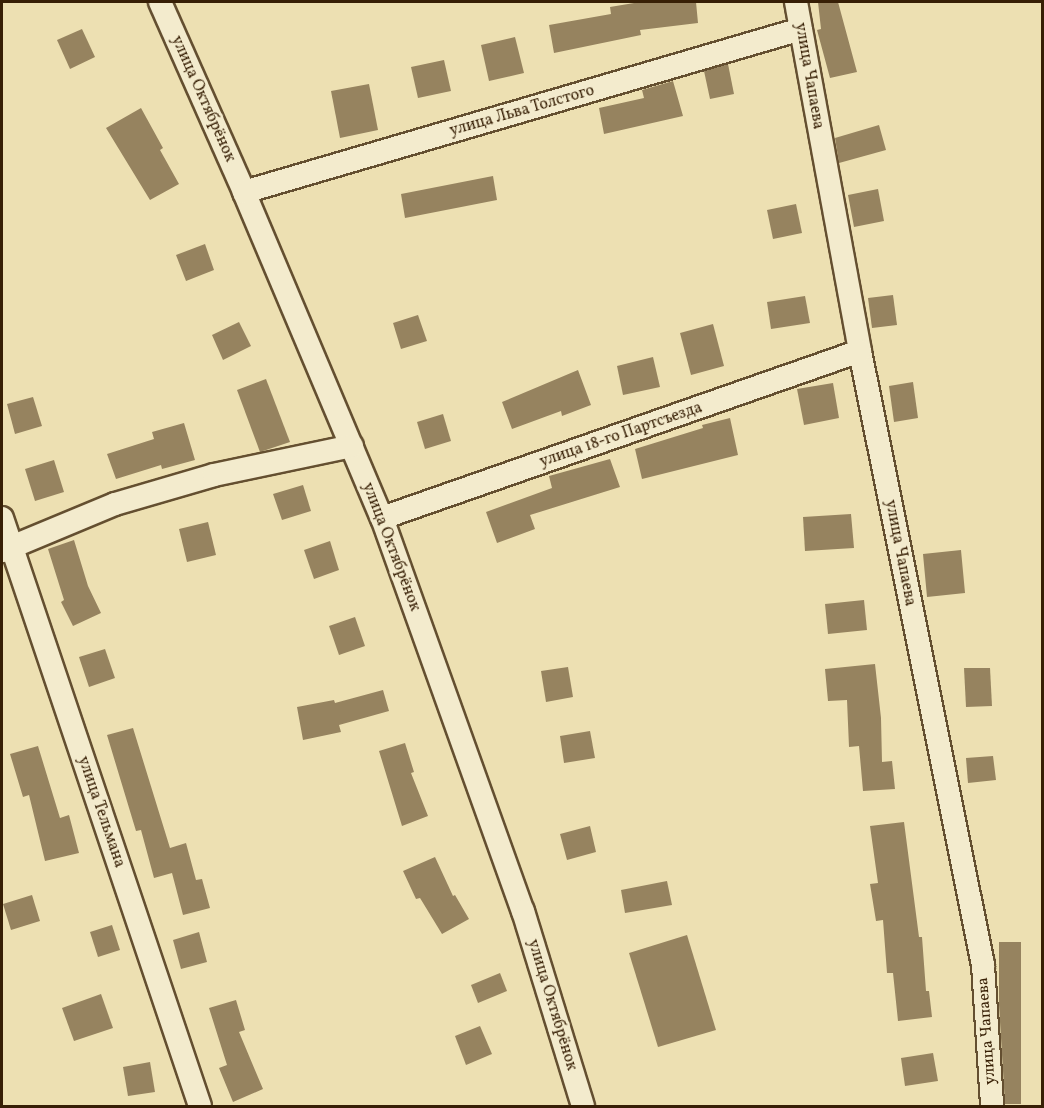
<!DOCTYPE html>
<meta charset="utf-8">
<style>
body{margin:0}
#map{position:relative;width:1044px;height:1108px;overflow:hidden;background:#ede0b2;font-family:Vollkorn,serif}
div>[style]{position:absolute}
.building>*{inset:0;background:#96835f}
.roads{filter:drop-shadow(2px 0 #644f30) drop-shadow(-2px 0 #644f30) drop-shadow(0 2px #644f30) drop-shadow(0 -2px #644f30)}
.minor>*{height:22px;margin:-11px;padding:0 11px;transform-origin:11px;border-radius:11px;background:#f3ebcd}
span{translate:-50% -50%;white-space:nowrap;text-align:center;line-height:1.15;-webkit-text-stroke:5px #f3ebcd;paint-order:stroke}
.street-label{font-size:16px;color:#371f05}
.frame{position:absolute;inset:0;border:3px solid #371f05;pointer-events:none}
</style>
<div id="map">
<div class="building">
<i style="clip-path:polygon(640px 2px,696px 2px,698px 23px,640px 30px,641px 35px,554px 53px,549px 25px,611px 14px,610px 7px)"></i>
<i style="clip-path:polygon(818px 2px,838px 2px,857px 72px,830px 78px,817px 30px,821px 29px)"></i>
<i style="clip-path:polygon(82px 29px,95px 57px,70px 69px,57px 40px)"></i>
<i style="clip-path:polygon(515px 37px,524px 73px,489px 81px,481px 45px)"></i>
<i style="clip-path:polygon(444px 60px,451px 91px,418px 98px,411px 67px)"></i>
<i style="clip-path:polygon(728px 64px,734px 94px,710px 99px,704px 71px)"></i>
<i style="clip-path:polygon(673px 81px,683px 116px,604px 134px,599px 108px,644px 98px,642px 90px)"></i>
<i style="clip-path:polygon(369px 84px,378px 130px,340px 138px,331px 91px)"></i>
<i style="clip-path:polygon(141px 108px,163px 148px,160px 150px,179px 184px,150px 200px,106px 128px)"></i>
<i style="clip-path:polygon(879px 125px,886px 150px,839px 163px,835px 138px)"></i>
<i style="clip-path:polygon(493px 176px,497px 200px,405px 218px,401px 194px)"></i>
<i style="clip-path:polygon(878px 189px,884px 221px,854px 227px,848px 195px)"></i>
<i style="clip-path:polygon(796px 204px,802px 233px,773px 239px,767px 210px)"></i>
<i style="clip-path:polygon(205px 244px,214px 270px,186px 281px,176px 255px)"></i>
<i style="clip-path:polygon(893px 295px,897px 325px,872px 328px,868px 298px)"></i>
<i style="clip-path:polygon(805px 296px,810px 323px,771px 329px,767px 302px)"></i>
<i style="clip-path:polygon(418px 315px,427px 341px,401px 349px,393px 323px)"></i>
<i style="clip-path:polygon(239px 322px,251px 346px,223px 360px,212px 335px)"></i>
<i style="clip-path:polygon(713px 324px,724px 366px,691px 375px,680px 333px)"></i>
<i style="clip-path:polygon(653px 357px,660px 387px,623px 395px,617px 366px)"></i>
<i style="clip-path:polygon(578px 370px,591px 405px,562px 416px,561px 411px,512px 429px,502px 402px)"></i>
<i style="clip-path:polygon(266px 379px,290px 442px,260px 452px,237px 390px)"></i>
<i style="clip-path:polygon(913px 382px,918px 418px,894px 422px,889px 386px)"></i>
<i style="clip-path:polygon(833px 383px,839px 418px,804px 425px,797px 389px)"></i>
<i style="clip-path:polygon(33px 397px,42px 426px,15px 434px,7px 404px)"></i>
<i style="clip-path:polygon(443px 414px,451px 441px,425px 449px,417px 422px)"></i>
<i style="clip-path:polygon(730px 418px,738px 455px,642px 479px,635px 449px,703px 428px,702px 425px)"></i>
<i style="clip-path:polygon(184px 423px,195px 460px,162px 469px,161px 465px,116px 479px,107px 454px,154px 439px,152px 432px)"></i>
<i style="clip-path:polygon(610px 459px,620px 487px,530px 515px,535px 529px,497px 543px,486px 512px,552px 488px,549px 476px)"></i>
<i style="clip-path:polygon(54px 460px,64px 492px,35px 501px,25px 469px)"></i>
<i style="clip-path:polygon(303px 485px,311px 511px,282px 520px,273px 494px)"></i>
<i style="clip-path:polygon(851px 514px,854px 548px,805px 551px,803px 517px)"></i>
<i style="clip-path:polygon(208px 522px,216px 555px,187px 562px,179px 529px)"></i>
<i style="clip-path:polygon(74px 540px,88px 586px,101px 613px,73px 626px,61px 602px,64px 600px,48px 549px)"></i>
<i style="clip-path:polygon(330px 541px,339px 570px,314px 579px,304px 550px)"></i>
<i style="clip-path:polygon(961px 550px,965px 593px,927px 597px,923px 554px)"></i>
<i style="clip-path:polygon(864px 600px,867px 630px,828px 634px,825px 604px)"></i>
<i style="clip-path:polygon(355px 617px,365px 646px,339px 655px,329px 626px)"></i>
<i style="clip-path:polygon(105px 649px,115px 678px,89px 687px,79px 657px)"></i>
<i style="clip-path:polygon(875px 664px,881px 718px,882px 762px,892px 761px,895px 789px,863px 791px,859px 746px,849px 747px,847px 700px,828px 701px,825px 669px)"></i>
<i style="clip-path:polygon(568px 667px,573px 697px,546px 702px,541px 671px)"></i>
<i style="clip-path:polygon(964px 668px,990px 668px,992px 706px,966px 707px)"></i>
<i style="clip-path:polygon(383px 690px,389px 711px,339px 725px,341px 732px,303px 740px,297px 707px,334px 700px,335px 703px)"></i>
<i style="clip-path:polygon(133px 728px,170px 848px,186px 843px,196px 880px,202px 879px,210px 908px,183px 915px,172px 873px,154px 878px,141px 830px,136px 831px,107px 735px)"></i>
<i style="clip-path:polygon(590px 731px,595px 758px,564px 763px,560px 736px)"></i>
<i style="clip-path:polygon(405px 743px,414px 772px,411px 773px,428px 816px,402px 826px,379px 751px)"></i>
<i style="clip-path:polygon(38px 746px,60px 818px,69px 815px,79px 853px,45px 861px,29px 795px,23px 797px,10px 754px)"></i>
<i style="clip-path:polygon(993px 756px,996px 780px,968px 783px,966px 758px)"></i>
<i style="clip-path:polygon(904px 822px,919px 937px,922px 937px,926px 991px,929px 991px,932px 1017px,898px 1021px,893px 973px,887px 973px,883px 920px,876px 921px,870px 884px,878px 883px,870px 826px)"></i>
<i style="clip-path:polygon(590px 826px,596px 852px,567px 860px,560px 834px)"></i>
<i style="clip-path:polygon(435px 857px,453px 896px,455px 895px,469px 919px,442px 934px,420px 898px,416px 899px,403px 871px)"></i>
<i style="clip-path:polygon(667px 881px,672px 905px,625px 913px,621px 890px)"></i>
<i style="clip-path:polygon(32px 895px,40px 921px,11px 930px,3px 904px)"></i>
<i style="clip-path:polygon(112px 925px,120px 950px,98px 957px,90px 932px)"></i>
<i style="clip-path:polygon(199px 932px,207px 962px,181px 969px,173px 940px)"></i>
<i style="clip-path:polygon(687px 935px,716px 1030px,658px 1047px,629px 953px)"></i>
<i style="clip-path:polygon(999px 942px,1021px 942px,1021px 1104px,1005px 1104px,999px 1005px)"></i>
<i style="clip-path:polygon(500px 973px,507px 991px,478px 1003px,471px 985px)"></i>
<i style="clip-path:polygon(101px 994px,113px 1028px,74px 1041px,62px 1008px)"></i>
<i style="clip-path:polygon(236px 1000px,245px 1030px,239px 1032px,263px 1089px,233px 1102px,219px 1068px,227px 1065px,209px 1008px)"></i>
<i style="clip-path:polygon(480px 1026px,492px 1054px,466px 1065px,455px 1036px)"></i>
<i style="clip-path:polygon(933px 1053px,938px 1081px,905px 1086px,901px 1058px)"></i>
<i style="clip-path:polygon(150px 1062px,155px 1092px,128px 1096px,123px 1067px)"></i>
</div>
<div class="roads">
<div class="minor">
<i style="left:160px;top:2px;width:208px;rotate:66.1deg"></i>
<i style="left:244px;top:192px;width:354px;rotate:67.1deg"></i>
<i style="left:382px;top:518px;width:418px;rotate:70.3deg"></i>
<i style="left:523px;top:911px;width:204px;rotate:72.9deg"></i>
<i style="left:796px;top:2px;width:355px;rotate:79.6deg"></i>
<i style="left:860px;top:351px;width:626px;rotate:78.67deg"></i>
<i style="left:983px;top:965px;width:141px;rotate:86.3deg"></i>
<i style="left:244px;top:192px;width:580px;rotate:-16.31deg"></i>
<i style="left:2px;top:518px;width:620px;rotate:71.39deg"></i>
<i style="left:382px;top:518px;width:506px;rotate:-19.26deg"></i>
<i style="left:2px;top:551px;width:122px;rotate:-22.6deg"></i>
<i style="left:115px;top:504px;width:103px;rotate:-16.3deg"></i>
<i style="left:214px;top:475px;width:141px;rotate:-11.9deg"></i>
</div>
</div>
<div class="street-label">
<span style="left:809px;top:76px;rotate:80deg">улица Чапаева</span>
<span style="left:203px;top:99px;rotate:66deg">улица Октябрёнок</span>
<span style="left:522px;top:111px;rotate:-16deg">улица Льва Толстого</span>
<span style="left:621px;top:435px;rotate:-19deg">улица 18-го Партсъезда</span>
<span style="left:391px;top:547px;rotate:69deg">улица Октябрёнок</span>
<span style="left:900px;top:553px;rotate:79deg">улица Чапаева</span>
<span style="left:101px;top:812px;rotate:71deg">улица Тельмана</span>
<span style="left:552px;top:1005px;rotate:73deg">улица Октябрёнок</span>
<span style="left:987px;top:1031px;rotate:-94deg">улица Чапаева</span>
</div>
<div class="frame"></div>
</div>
